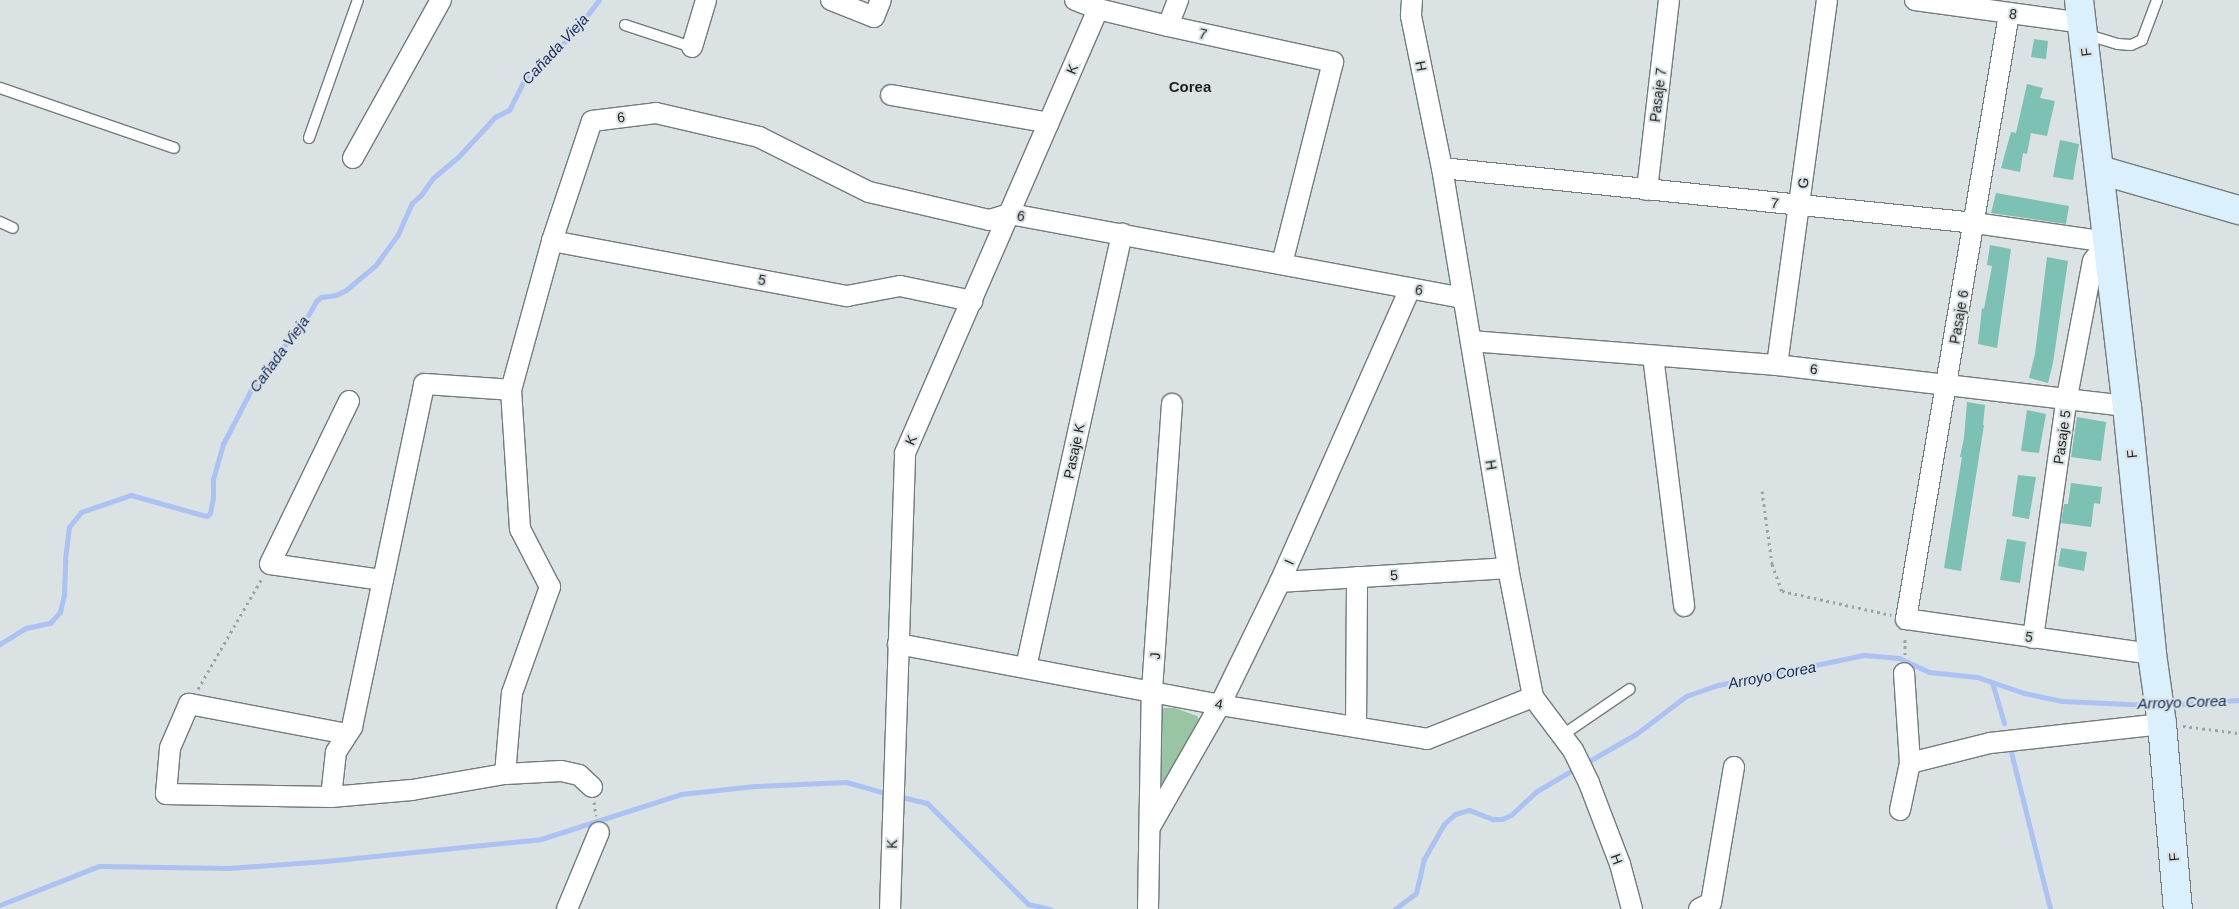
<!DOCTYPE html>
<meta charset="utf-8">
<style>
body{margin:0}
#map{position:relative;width:2239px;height:909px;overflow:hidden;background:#dae2e3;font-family:Helvetica,sans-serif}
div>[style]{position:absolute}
.green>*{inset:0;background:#9ac5a4}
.stream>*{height:5px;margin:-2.5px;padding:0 2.5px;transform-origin:2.5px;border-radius:2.5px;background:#acc2f2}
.building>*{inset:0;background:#7dc1b4}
.path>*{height:3px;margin-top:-1.5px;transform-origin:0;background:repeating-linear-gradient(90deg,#9ca3a4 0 2.5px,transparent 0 6.5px)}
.roads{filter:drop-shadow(1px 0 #747b7c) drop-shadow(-1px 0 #747b7c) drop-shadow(0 1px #747b7c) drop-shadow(0 -1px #747b7c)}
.lane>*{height:10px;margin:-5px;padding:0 5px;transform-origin:5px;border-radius:5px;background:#fff}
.street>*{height:20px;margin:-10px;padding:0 10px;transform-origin:10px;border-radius:10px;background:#fff}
.secondary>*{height:28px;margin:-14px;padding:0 14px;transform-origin:14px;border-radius:14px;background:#daf0fd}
span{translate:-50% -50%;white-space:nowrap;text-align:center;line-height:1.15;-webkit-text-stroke:4px #dae2e3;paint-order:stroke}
.street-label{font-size:14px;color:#1d2021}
.water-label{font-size:15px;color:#13285f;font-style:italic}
.neighbourhood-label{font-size:15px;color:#1d2021;font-weight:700}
</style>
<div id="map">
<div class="green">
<i style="clip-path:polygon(1164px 708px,1175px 708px,1197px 716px,1200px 721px,1162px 791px,1158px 720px,1159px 712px)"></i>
</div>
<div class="stream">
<i style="left:0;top:644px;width:31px;rotate:-32deg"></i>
<i style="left:26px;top:628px;width:25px;rotate:-12deg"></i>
<i style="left:50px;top:623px;width:15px;rotate:-48deg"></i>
<i style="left:60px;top:612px;width:17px;rotate:-77deg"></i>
<i style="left:64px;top:595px;width:36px;rotate:-88deg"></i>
<i style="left:65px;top:559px;width:32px;rotate:-83deg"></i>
<i style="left:69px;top:527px;width:19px;rotate:-51deg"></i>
<i style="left:81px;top:512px;width:53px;rotate:-18.8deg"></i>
<i style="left:131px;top:495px;width:74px;rotate:15.7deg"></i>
<i style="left:202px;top:515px;width:5px;rotate:11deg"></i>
<i style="left:207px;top:516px;width:4px;rotate:-45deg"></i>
<i style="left:210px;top:513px;width:15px;rotate:-79deg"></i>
<i style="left:213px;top:498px;width:19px;rotate:-90deg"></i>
<i style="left:213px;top:479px;width:36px;rotate:-74deg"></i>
<i style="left:223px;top:444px;width:61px;rotate:-62.6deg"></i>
<i style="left:251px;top:390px;width:48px;rotate:-54.3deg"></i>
<i style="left:279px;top:351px;width:28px;rotate:-45deg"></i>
<i style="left:299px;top:331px;width:34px;rotate:-60deg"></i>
<i style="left:316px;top:301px;width:6px;rotate:-39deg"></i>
<i style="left:321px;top:297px;width:15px;rotate:-8deg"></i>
<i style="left:336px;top:295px;width:11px;rotate:-27deg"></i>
<i style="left:346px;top:290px;width:38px;rotate:-40deg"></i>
<i style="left:375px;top:266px;width:39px;rotate:-54deg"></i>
<i style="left:398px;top:234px;width:34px;rotate:-66deg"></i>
<i style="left:412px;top:203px;width:12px;rotate:-42deg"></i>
<i style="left:421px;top:195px;width:21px;rotate:-55deg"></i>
<i style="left:433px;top:178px;width:35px;rotate:-40deg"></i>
<i style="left:460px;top:155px;width:52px;rotate:-47.4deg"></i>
<i style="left:495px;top:117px;width:16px;rotate:-27deg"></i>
<i style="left:509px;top:110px;width:36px;rotate:-63deg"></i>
<i style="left:525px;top:78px;width:64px;rotate:-42.5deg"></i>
<i style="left:572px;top:35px;width:44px;rotate:-52.4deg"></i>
<i style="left:1992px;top:682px;width:43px;rotate:73.7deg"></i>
<i style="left:2167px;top:705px;width:72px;rotate:-4deg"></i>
<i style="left:2011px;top:752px;width:162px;rotate:76deg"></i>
<i style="left:1584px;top:764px;width:60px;rotate:-30deg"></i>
<i style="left:1636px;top:734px;width:63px;rotate:-37.2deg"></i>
<i style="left:1686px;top:696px;width:34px;rotate:-19deg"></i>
<i style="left:1718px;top:685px;width:149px;rotate:-11.6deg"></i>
<i style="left:1864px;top:655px;width:35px;rotate:5deg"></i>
<i style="left:1899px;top:658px;width:33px;rotate:25deg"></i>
<i style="left:1929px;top:672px;width:48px;rotate:5.9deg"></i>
<i style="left:1977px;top:677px;width:50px;rotate:18.8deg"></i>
<i style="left:2024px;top:693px;width:39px;rotate:12deg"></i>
<i style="left:2062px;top:701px;width:89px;rotate:2.6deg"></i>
<i style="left:898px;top:796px;width:30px;rotate:14deg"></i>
<i style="left:927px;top:803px;width:143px;rotate:45deg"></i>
<i style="left:1028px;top:904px;width:23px;rotate:13deg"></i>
<i style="left:0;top:905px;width:106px;rotate:-21.5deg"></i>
<i style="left:99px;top:866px;width:130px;rotate:0.9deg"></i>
<i style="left:229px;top:868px;width:97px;rotate:-4.1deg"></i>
<i style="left:326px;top:861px;width:216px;rotate:-5.8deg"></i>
<i style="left:541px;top:839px;width:147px;rotate:-17.8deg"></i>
<i style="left:681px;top:794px;width:74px;rotate:-6.2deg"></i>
<i style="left:755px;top:786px;width:91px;rotate:-2.5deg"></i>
<i style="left:846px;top:782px;width:45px;rotate:15.6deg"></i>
<i style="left:1395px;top:909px;width:26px;rotate:-37deg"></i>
<i style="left:1416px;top:893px;width:35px;rotate:-77deg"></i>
<i style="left:1424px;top:859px;width:40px;rotate:-60.3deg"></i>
<i style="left:1444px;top:824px;width:15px;rotate:-42deg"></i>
<i style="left:1455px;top:814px;width:15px;rotate:-16deg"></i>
<i style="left:1469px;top:810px;width:26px;rotate:21deg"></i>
<i style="left:1493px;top:819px;width:9px"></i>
<i style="left:1502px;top:819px;width:10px;rotate:-24deg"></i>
<i style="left:1511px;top:815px;width:35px;rotate:-43deg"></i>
<i style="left:1537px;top:791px;width:45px;rotate:-30.5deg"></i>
</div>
<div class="building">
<i style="clip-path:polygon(2034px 39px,2048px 41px,2046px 59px,2031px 57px)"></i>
<i style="clip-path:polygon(2027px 84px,2043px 88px,2040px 98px,2055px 101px,2047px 136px,2031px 133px,2027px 154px,2023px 153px,2020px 172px,2001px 168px,2011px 132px,2016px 133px)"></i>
<i style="clip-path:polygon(2060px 140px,2079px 144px,2073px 180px,2053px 177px)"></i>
<i style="clip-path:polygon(1996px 193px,2069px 206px,2066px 224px,1991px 213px)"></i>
<i style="clip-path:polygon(1990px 245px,2011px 249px,1997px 348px,1978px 344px,1982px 308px,1984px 309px,1992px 266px,1987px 265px)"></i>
<i style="clip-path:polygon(2047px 257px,2068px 261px,2053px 363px,2048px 383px,2029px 378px,2035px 354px)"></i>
<i style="clip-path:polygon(1967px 402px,1985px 405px,1983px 425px,1984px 425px,1961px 571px,1944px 568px,1962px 457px,1960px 457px,1964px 438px)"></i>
<i style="clip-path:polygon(2027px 410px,2046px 414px,2039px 453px,2021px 451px)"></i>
<i style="clip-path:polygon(2077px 417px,2106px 422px,2101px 461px,2071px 457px)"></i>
<i style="clip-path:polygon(2018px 475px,2036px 477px,2029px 519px,2012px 516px)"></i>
<i style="clip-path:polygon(2071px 483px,2102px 487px,2100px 504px,2094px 503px,2091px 527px,2061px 523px,2064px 504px,2068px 504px)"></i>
<i style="clip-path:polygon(2007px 539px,2026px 542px,2020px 583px,2000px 580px)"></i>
<i style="clip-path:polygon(2061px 548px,2087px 552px,2084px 571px,2058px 566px)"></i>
</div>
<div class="path">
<i style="left:1762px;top:491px;width:74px;rotate:82.2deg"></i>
<i style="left:1772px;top:564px;width:29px;rotate:70deg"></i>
<i style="left:1782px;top:591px;width:112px;rotate:12.4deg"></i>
<i style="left:1905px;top:655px;width:18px;rotate:-90deg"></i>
<i style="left:198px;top:689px;width:128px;rotate:-60deg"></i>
<i style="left:2183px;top:726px;width:56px;rotate:7.1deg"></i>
<i style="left:594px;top:802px;width:14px;rotate:82deg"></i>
</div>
<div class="roads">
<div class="lane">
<i style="left:625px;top:25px;width:71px;rotate:18.2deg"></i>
<i style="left:2085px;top:34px;width:34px;rotate:17deg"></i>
<i style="left:2118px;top:44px;width:13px;rotate:4deg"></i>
<i style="left:2131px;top:45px;width:12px;rotate:-24deg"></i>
<i style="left:2142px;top:40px;width:43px;rotate:-69.4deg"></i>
<i style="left:0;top:88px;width:184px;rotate:19deg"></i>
<i style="left:309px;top:138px;width:146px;rotate:-70.5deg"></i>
<i style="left:0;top:222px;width:14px;rotate:25deg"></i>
<i style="left:1561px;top:736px;width:83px;rotate:-34.3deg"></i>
</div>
<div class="street">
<i style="left:831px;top:0;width:46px;rotate:21.6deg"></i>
<i style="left:874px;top:17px;width:18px;rotate:-68deg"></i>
<i style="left:1075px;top:0;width:25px;rotate:21deg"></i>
<i style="left:1098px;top:9px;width:72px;rotate:13.7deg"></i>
<i style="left:1168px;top:26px;width:169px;rotate:12.3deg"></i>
<i style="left:1333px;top:62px;width:208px;rotate:104.2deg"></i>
<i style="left:1412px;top:0;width:16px;rotate:94deg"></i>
<i style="left:1411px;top:16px;width:155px;rotate:78.5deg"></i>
<i style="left:1442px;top:168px;width:405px;rotate:80.6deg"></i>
<i style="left:1508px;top:568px;width:131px;rotate:79deg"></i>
<i style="left:1533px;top:697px;width:66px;rotate:53deg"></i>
<i style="left:1573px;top:750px;width:37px;rotate:64deg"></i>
<i style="left:1589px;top:783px;width:87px;rotate:69.1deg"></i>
<i style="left:1620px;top:864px;width:47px;rotate:75.1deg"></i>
<i style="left:1915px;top:0;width:169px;rotate:7.8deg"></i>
<i style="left:2009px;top:14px;width:614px;rotate:99.66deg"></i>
<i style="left:1906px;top:619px;width:248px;rotate:8.1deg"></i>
<i style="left:1168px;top:26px;width:28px;rotate:-69deg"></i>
<i style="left:692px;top:47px;width:49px;rotate:-73.4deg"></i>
<i style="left:891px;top:95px;width:160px;rotate:10deg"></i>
<i style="left:353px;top:158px;width:181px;rotate:-60.9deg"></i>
<i style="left:1442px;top:168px;width:536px;rotate:5.89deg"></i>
<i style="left:1975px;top:223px;width:134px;rotate:8.1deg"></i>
<i style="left:1647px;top:190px;width:191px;rotate:-83.4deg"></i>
<i style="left:552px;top:241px;width:300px;rotate:10.6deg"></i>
<i style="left:847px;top:296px;width:54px;rotate:-10.7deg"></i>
<i style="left:900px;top:286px;width:74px;rotate:11.8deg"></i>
<i style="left:1471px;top:341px;width:307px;rotate:4.5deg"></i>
<i style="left:1777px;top:365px;width:352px;rotate:6.7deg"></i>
<i style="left:1653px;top:356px;width:252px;rotate:82.9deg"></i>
<i style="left:1777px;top:365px;width:368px;rotate:-82.2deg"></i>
<i style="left:349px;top:401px;width:181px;rotate:115.9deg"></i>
<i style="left:270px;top:564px;width:114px;rotate:8.1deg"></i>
<i style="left:1280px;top:582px;width:228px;rotate:-3.5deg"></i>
<i style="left:2033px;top:638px;width:243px;rotate:-82deg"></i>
<i style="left:2067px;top:397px;width:138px;rotate:-79.2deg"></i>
<i style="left:2093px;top:261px;width:24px;rotate:-52deg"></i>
<i style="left:898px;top:644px;width:328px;rotate:10.7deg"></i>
<i style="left:1220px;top:705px;width:210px;rotate:9.3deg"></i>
<i style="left:1427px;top:739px;width:114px;rotate:-21.6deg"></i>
<i style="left:1026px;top:667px;width:444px;rotate:-77.5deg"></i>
<i style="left:1356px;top:727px;width:150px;rotate:-89.6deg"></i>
<i style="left:347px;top:734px;width:161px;rotate:-169.2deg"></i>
<i style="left:189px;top:704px;width:48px;rotate:113.4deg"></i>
<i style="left:170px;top:748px;width:46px;rotate:95deg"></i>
<i style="left:166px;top:794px;width:165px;rotate:1deg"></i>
<i style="left:331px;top:797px;width:81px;rotate:-4.9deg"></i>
<i style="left:412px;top:790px;width:94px;rotate:-9.8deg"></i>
<i style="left:1910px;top:763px;width:82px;rotate:-14deg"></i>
<i style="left:1990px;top:743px;width:173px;rotate:-6.3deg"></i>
<i style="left:592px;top:787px;width:18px;rotate:-137deg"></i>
<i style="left:579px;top:775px;width:18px;rotate:-167deg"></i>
<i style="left:561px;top:771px;width:56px;rotate:176.9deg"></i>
<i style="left:505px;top:774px;width:81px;rotate:-85.1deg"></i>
<i style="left:512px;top:693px;width:113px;rotate:-70.3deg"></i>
<i style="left:550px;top:587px;width:65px;rotate:-117.3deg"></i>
<i style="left:520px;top:529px;width:139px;rotate:-93.7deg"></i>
<i style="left:511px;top:390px;width:155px;rotate:-74.6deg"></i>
<i style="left:552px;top:241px;width:126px;rotate:-71.6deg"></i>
<i style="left:592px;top:121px;width:64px;rotate:-7.1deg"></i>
<i style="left:656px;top:113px;width:106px;rotate:13.1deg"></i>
<i style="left:759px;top:137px;width:123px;rotate:26.6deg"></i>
<i style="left:869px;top:192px;width:123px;rotate:13.1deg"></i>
<i style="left:989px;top:220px;width:22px;rotate:-16deg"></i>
<i style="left:1010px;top:214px;width:461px;rotate:10.5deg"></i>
<i style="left:331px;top:797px;width:45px;rotate:-83.7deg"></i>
<i style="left:336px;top:752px;width:30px;rotate:-57deg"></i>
<i style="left:352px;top:727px;width:350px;rotate:-78.1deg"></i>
<i style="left:424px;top:384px;width:87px;rotate:3.9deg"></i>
<i style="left:1900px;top:810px;width:48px;rotate:-78deg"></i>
<i style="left:1910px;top:763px;width:90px;rotate:-93.8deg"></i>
<i style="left:1150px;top:827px;width:141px;rotate:-60.2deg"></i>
<i style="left:1220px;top:705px;width:137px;rotate:-64deg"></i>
<i style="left:1280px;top:582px;width:321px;rotate:-66.1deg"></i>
<i style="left:567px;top:909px;width:83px;rotate:-67.4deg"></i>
<i style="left:890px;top:909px;width:456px;rotate:-88.1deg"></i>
<i style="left:905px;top:453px;width:484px;rotate:-66.5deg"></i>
<i style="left:1148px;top:909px;width:219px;rotate:-89deg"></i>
<i style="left:1152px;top:690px;width:287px;rotate:-86deg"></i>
<i style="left:1699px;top:909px;width:13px;rotate:-27deg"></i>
<i style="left:1711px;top:903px;width:138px;rotate:-80.4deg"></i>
</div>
<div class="secondary">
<i style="left:2079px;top:0;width:409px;rotate:83.3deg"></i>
<i style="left:2127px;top:406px;width:249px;rotate:84.2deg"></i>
<i style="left:2152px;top:654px;width:71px;rotate:81.9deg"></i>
<i style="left:2162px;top:724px;width:186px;rotate:85.1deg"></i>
<i style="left:2100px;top:170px;width:145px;rotate:16.1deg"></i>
</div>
</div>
<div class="street-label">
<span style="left:2013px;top:14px;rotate:8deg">8</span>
<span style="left:1203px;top:34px;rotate:12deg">7</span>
<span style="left:2086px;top:52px;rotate:-97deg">F</span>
<span style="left:1421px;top:66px;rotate:79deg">H</span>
<span style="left:1072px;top:69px;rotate:-67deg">K</span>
<span style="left:1658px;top:95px;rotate:-83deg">Pasaje 7</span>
<span style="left:621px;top:117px;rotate:-7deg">6</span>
<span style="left:1803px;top:183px;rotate:-82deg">G</span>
<span style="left:1775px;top:203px;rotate:6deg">7</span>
<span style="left:1021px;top:216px;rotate:11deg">6</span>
<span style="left:762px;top:280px;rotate:11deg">5</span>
<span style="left:1419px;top:290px;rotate:10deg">6</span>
<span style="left:1959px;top:317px;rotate:-80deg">Pasaje 6</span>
<span style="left:1814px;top:369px;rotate:6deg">6</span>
<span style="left:2062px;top:437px;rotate:-82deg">Pasaje 5</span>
<span style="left:911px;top:440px;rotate:-66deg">K</span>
<span style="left:1074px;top:451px;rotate:-78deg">Pasaje K</span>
<span style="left:2132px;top:454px;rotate:-96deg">F</span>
<span style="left:1491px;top:465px;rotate:81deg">H</span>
<span style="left:1289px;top:562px;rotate:-66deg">I</span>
<span style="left:1394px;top:575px;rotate:-4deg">5</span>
<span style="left:2029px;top:637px;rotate:8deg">5</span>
<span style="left:1155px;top:656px;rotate:-86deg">J</span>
<span style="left:1219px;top:704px;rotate:11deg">4</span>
<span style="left:892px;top:844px;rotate:-88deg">K</span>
<span style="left:2174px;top:857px;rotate:-95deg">F</span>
<span style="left:1617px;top:859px;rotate:70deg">H</span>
</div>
<div class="water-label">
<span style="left:555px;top:49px;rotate:-47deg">Cañada Vieja</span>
<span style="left:279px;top:354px;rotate:-54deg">Cañada Vieja</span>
<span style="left:1772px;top:675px;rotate:-11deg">Arroyo Corea</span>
<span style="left:2182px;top:702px;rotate:-2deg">Arroyo Corea</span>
</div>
<div class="neighbourhood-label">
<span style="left:1190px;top:87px">Corea</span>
</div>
</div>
